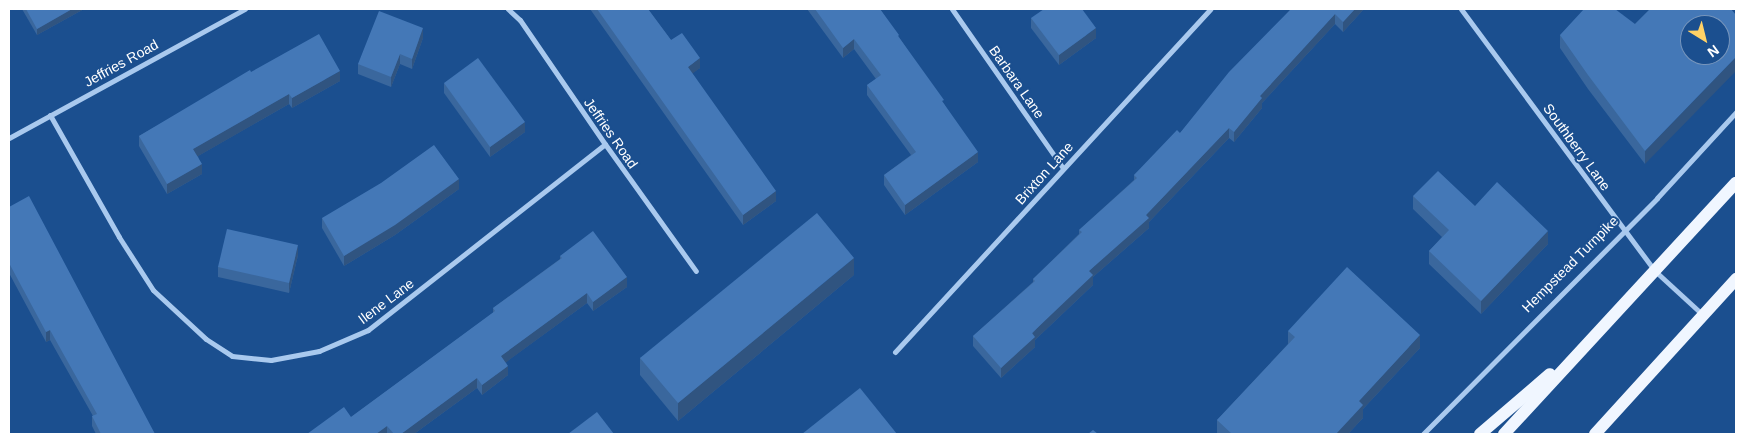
<!DOCTYPE html>
<style>
body{margin:0}
#map{position:relative;width:1745px;height:443px;overflow:hidden;background:#1b4f8f;font-family:Helvetica,sans-serif}
div>[style]{position:absolute}
.minor>*{height:5px;margin:-2.5px;padding:0 2.5px;transform-origin:2.5px;border-radius:2.5px;background:#a9c9ee}
.primary>*{height:12px;margin:-6px;padding:0 6px;transform-origin:6px;border-radius:6px;background:#f0f6ff}
.wall>*{inset:0;background:#3a679d}
.shaded-wall>*{inset:0;background:#305480}
.building>*{inset:0;background:#4478b7}
span{translate:-50% -50%;white-space:nowrap;text-align:center;line-height:1.15;-webkit-text-stroke:4px #1b4f8f;paint-order:stroke}
.street-label{font-size:14px;color:#fff}
.frame{position:absolute;inset:0;border:10px solid #fff;pointer-events:none}
.north{position:absolute;left:1680px;top:15px;width:50px;height:50px;box-sizing:border-box;background:#1b4f8f;border:1px solid #7695bc;border-radius:50%;rotate:144deg;font-size:14px;font-weight:700;line-height:20px;text-align:center;color:#fff}
.north::after{content:'';display:block;margin:auto;width:18px;height:22px;background:#ffd166;clip-path:polygon(50% 0,100% 100%,50% 72%,0 100%)}
</style>
<div id="map">
<div class="minor">
<i style="left:508px;top:9px;width:16px;rotate:43deg"></i>
<i style="left:520px;top:20px;width:150px;rotate:55.6deg"></i>
<i style="left:605px;top:144px;width:156px;rotate:54.4deg"></i>
<i style="left:952px;top:9px;width:194px;rotate:55.1deg"></i>
<i style="left:1461px;top:9px;width:326px;rotate:53.5deg"></i>
<i style="left:1655px;top:271px;width:64px;rotate:42.5deg"></i>
<i style="left:50px;top:115px;width:140px;rotate:60.5deg"></i>
<i style="left:119px;top:237px;width:63px;rotate:57.3deg"></i>
<i style="left:153px;top:290px;width:72px;rotate:42.8deg"></i>
<i style="left:206px;top:339px;width:31px;rotate:33deg"></i>
<i style="left:232px;top:356px;width:39px;rotate:6deg"></i>
<i style="left:271px;top:360px;width:49px;rotate:-10.6deg"></i>
<i style="left:319px;top:351px;width:53px;rotate:-23.2deg"></i>
<i style="left:368px;top:330px;width:301px;rotate:-38.1deg"></i>
<i style="left:9px;top:138px;width:269px;rotate:-28.7deg"></i>
<i style="left:895px;top:352px;width:466px;rotate:-47.4deg"></i>
<i style="left:1423px;top:434px;width:332px;rotate:-45.2deg"></i>
<i style="left:1657px;top:198px;width:117px;rotate:-47.4deg"></i>
</div>
<div class="primary">
<i style="left:1480px;top:434px;width:92px;rotate:-40.6deg"></i>
<i style="left:1504px;top:434px;width:342px;rotate:-47.3deg"></i>
<i style="left:1595px;top:434px;width:210px;rotate:-47.7deg"></i>
</div>
<div class="wall">
<i style="clip-path:polygon(22px 9px,84px 9px,37px 35px)"></i>
<i style="clip-path:polygon(590px 9px,648px 9px,671px 40px,700px 68px,692px 73px,776px 201px,743px 225px)"></i>
<i style="clip-path:polygon(807px 9px,880px 9px,944px 104px,978px 162px,905px 215px,884px 185px,884px 175px,911px 155px,867px 95px,867px 85px,876px 79px,854px 49px,843px 58px)"></i>
<i style="clip-path:polygon(1291px 9px,1364px 9px,1343px 32px,1335px 24px,1262px 103px,1262px 108px,1234px 142px,1229px 138px,1149px 222px,1149px 228px,1093px 277px,1093px 285px,1035px 340px,1035px 347px,1001px 378px,973px 346px,973px 336px,1033px 282px,1033px 279px,1079px 234px,1079px 230px,1134px 180px,1134px 175px,1180px 133px)"></i>
<i style="clip-path:polygon(1650px 9px,1645px 164px,1588px 89px,1560px 48px,1560px 35px,1635px 24px)"></i>
<i style="clip-path:polygon(1031px 18px,1096px 38px,1059px 65px,1031px 28px)"></i>
<i style="clip-path:polygon(423px 38px,412px 69px,400px 64px,391px 87px,358px 74px,358px 64px)"></i>
<i style="clip-path:polygon(251px 72px,340px 81px,292px 108px,289px 104px,198px 156px,202px 174px,167px 194px,139px 146px,139px 136px)"></i>
<i style="clip-path:polygon(444px 83px,525px 132px,490px 157px,444px 93px)"></i>
<i style="clip-path:polygon(459px 189px,395px 235px,344px 266px,322px 228px,322px 218px)"></i>
<i style="clip-path:polygon(1413px 196px,1475px 206px,1548px 244px,1481px 314px,1429px 264px,1429px 251px,1442px 237px,1413px 209px)"></i>
<i style="clip-path:polygon(9px 207px,155px 434px,96px 434px,92px 426px,92px 416px,93px 416px,50px 340px,46px 342px,9px 273px,9px 274px)"></i>
<i style="clip-path:polygon(298px 255px,289px 293px,218px 277px,218px 267px)"></i>
<i style="clip-path:polygon(560px 256px,627px 287px,593px 311px,587px 303px,506px 362px,508px 375px,482px 395px,477px 388px,414px 434px,307px 434px,351px 417px,493px 313px,493px 308px,560px 259px)"></i>
<i style="clip-path:polygon(854px 275px,678px 421px,640px 375px,640px 358px)"></i>
<i style="clip-path:polygon(1288px 331px,1420px 348px,1363px 409px,1363px 418px,1348px 434px,1218px 434px,1217px 433px,1217px 420px,1288px 344px)"></i>
</div>
<div class="shaded-wall">
<i style="clip-path:polygon(72px 9px,84px 9px,37px 35px,37px 29px)"></i>
<i style="clip-path:polygon(1355px 9px,1364px 9px,1343px 32px,1343px 22px)"></i>
<i style="clip-path:polygon(1335px 14px,1335px 24px,1262px 103px,1262px 108px,1234px 142px,1234px 132px,1260px 96px)"></i>
<i style="clip-path:polygon(423px 28px,423px 38px,412px 69px,412px 59px)"></i>
<i style="clip-path:polygon(1096px 28px,1096px 38px,1059px 65px,1059px 55px)"></i>
<i style="clip-path:polygon(854px 39px,854px 49px,843px 58px,843px 48px)"></i>
<i style="clip-path:polygon(400px 54px,400px 64px,391px 87px,391px 77px)"></i>
<i style="clip-path:polygon(1736px 57px,1736px 71px,1645px 164px,1645px 151px)"></i>
<i style="clip-path:polygon(700px 58px,700px 68px,688px 77px,688px 67px)"></i>
<i style="clip-path:polygon(340px 71px,340px 81px,292px 108px,292px 98px)"></i>
<i style="clip-path:polygon(289px 94px,289px 104px,193px 159px,193px 149px)"></i>
<i style="clip-path:polygon(525px 122px,525px 132px,490px 157px,490px 147px)"></i>
<i style="clip-path:polygon(1229px 128px,1229px 138px,1149px 222px,1149px 228px,1093px 277px,1093px 285px,1035px 340px,1035px 347px,1001px 378px,1001px 368px,1089px 271px,1146px 215px)"></i>
<i style="clip-path:polygon(978px 152px,978px 162px,905px 215px,905px 205px)"></i>
<i style="clip-path:polygon(202px 164px,202px 174px,167px 194px,167px 184px)"></i>
<i style="clip-path:polygon(459px 179px,459px 189px,395px 235px,344px 266px,344px 256px)"></i>
<i style="clip-path:polygon(776px 191px,776px 201px,743px 225px,743px 215px)"></i>
<i style="clip-path:polygon(1548px 231px,1548px 244px,1481px 314px,1481px 301px)"></i>
<i style="clip-path:polygon(298px 245px,298px 255px,289px 293px,289px 283px)"></i>
<i style="clip-path:polygon(854px 258px,854px 275px,678px 421px,678px 403px)"></i>
<i style="clip-path:polygon(627px 277px,627px 287px,593px 311px,593px 302px)"></i>
<i style="clip-path:polygon(587px 293px,587px 303px,501px 366px,501px 356px)"></i>
<i style="clip-path:polygon(50px 330px,50px 340px,46px 342px,46px 332px)"></i>
<i style="clip-path:polygon(1420px 335px,1420px 348px,1363px 409px,1363px 418px,1348px 434px,1336px 434px,1359px 401px)"></i>
<i style="clip-path:polygon(508px 366px,508px 375px,482px 395px,482px 385px)"></i>
<i style="clip-path:polygon(477px 378px,477px 388px,414px 434px,401px 434px)"></i>
<i style="clip-path:polygon(387px 426px,387px 434px,376px 434px)"></i>
</div>
<div class="building">
<i style="clip-path:polygon(26px 9px,72px 9px,37px 29px)"></i>
<i style="clip-path:polygon(597px 9px,648px 9px,671px 40px,682px 33px,700px 58px,688px 67px,776px 191px,743px 215px)"></i>
<i style="clip-path:polygon(815px 9px,880px 9px,899px 35px,898px 36px,944px 100px,942px 101px,978px 152px,905px 205px,884px 175px,916px 152px,867px 85px,881px 75px,854px 39px,843px 48px)"></i>
<i style="clip-path:polygon(1044px 9px,1082px 9px,1096px 28px,1059px 55px,1031px 18px)"></i>
<i style="clip-path:polygon(1291px 9px,1355px 9px,1343px 22px,1335px 14px,1260px 96px,1262px 98px,1234px 132px,1229px 128px,1146px 215px,1149px 218px,1089px 271px,1093px 275px,1032px 333px,1035px 337px,1001px 368px,973px 336px,1035px 281px,1033px 279px,1082px 232px,1079px 230px,1137px 178px,1134px 175px,1177px 130px,1180px 133px,1229px 72px)"></i>
<i style="clip-path:polygon(evenodd,1584px 9px,1615px 9px,1635px 24px,1650px 9px,1731px 9px,1736px 15px,1736px 57px,1645px 151px,1588px 75px,1560px 35px,1584px 9px,1690px 25px,1720px 25px,1720px 55px,1690px 55px,1690px 25px)"></i>
<i style="clip-path:polygon(379px 11px,423px 28px,412px 59px,400px 54px,391px 77px,358px 64px)"></i>
<i style="clip-path:polygon(319px 34px,340px 71px,292px 98px,289px 94px,193px 149px,202px 164px,167px 184px,139px 136px,250px 70px,251px 72px)"></i>
<i style="clip-path:polygon(478px 58px,525px 122px,490px 147px,444px 83px)"></i>
<i style="clip-path:polygon(434px 145px,459px 179px,395px 225px,344px 256px,322px 218px,381px 183px)"></i>
<i style="clip-path:polygon(1438px 171px,1475px 206px,1497px 182px,1548px 231px,1481px 301px,1429px 251px,1449px 230px,1413px 196px)"></i>
<i style="clip-path:polygon(29px 196px,155px 434px,101px 434px,92px 416px,97px 414px,50px 330px,46px 332px,9px 263px,9px 264px,9px 207px)"></i>
<i style="clip-path:polygon(817px 213px,854px 258px,678px 403px,640px 358px)"></i>
<i style="clip-path:polygon(227px 229px,298px 245px,289px 283px,218px 267px)"></i>
<i style="clip-path:polygon(593px 231px,627px 277px,593px 302px,587px 293px,501px 356px,508px 366px,482px 385px,477px 378px,401px 434px,394px 434px,387px 426px,376px 434px,307px 434px,344px 407px,351px 417px,495px 311px,493px 308px,562px 258px,560px 256px)"></i>
<i style="clip-path:polygon(1347px 267px,1420px 335px,1359px 401px,1363px 405px,1336px 434px,1232px 434px,1217px 420px,1295px 337px,1288px 331px)"></i>
<i style="clip-path:polygon(860px 388px,897px 434px,802px 434px)"></i>
<i style="clip-path:polygon(597px 412px,614px 434px,568px 434px)"></i>
<i style="clip-path:polygon(1093px 430px,1098px 434px,1088px 434px)"></i>
</div>
<div class="street-label">
<span style="left:121px;top:63px;rotate:-29deg">Jeffries Road</span>
<span style="left:1017px;top:82px;rotate:55deg">Barbara Lane</span>
<span style="left:611px;top:133px;rotate:55deg">Jeffries Road</span>
<span style="left:1577px;top:147px;rotate:54deg">Southberry Lane</span>
<span style="left:1044px;top:173px;rotate:-48deg">Brixton Lane</span>
<span style="left:1570px;top:264px;rotate:-45deg">Hempstead Turnpike</span>
<span style="left:386px;top:301px;rotate:-37deg">Ilene Lane</span>
</div>
<div class="frame"></div>
<div class="north">N</div>
</div>
